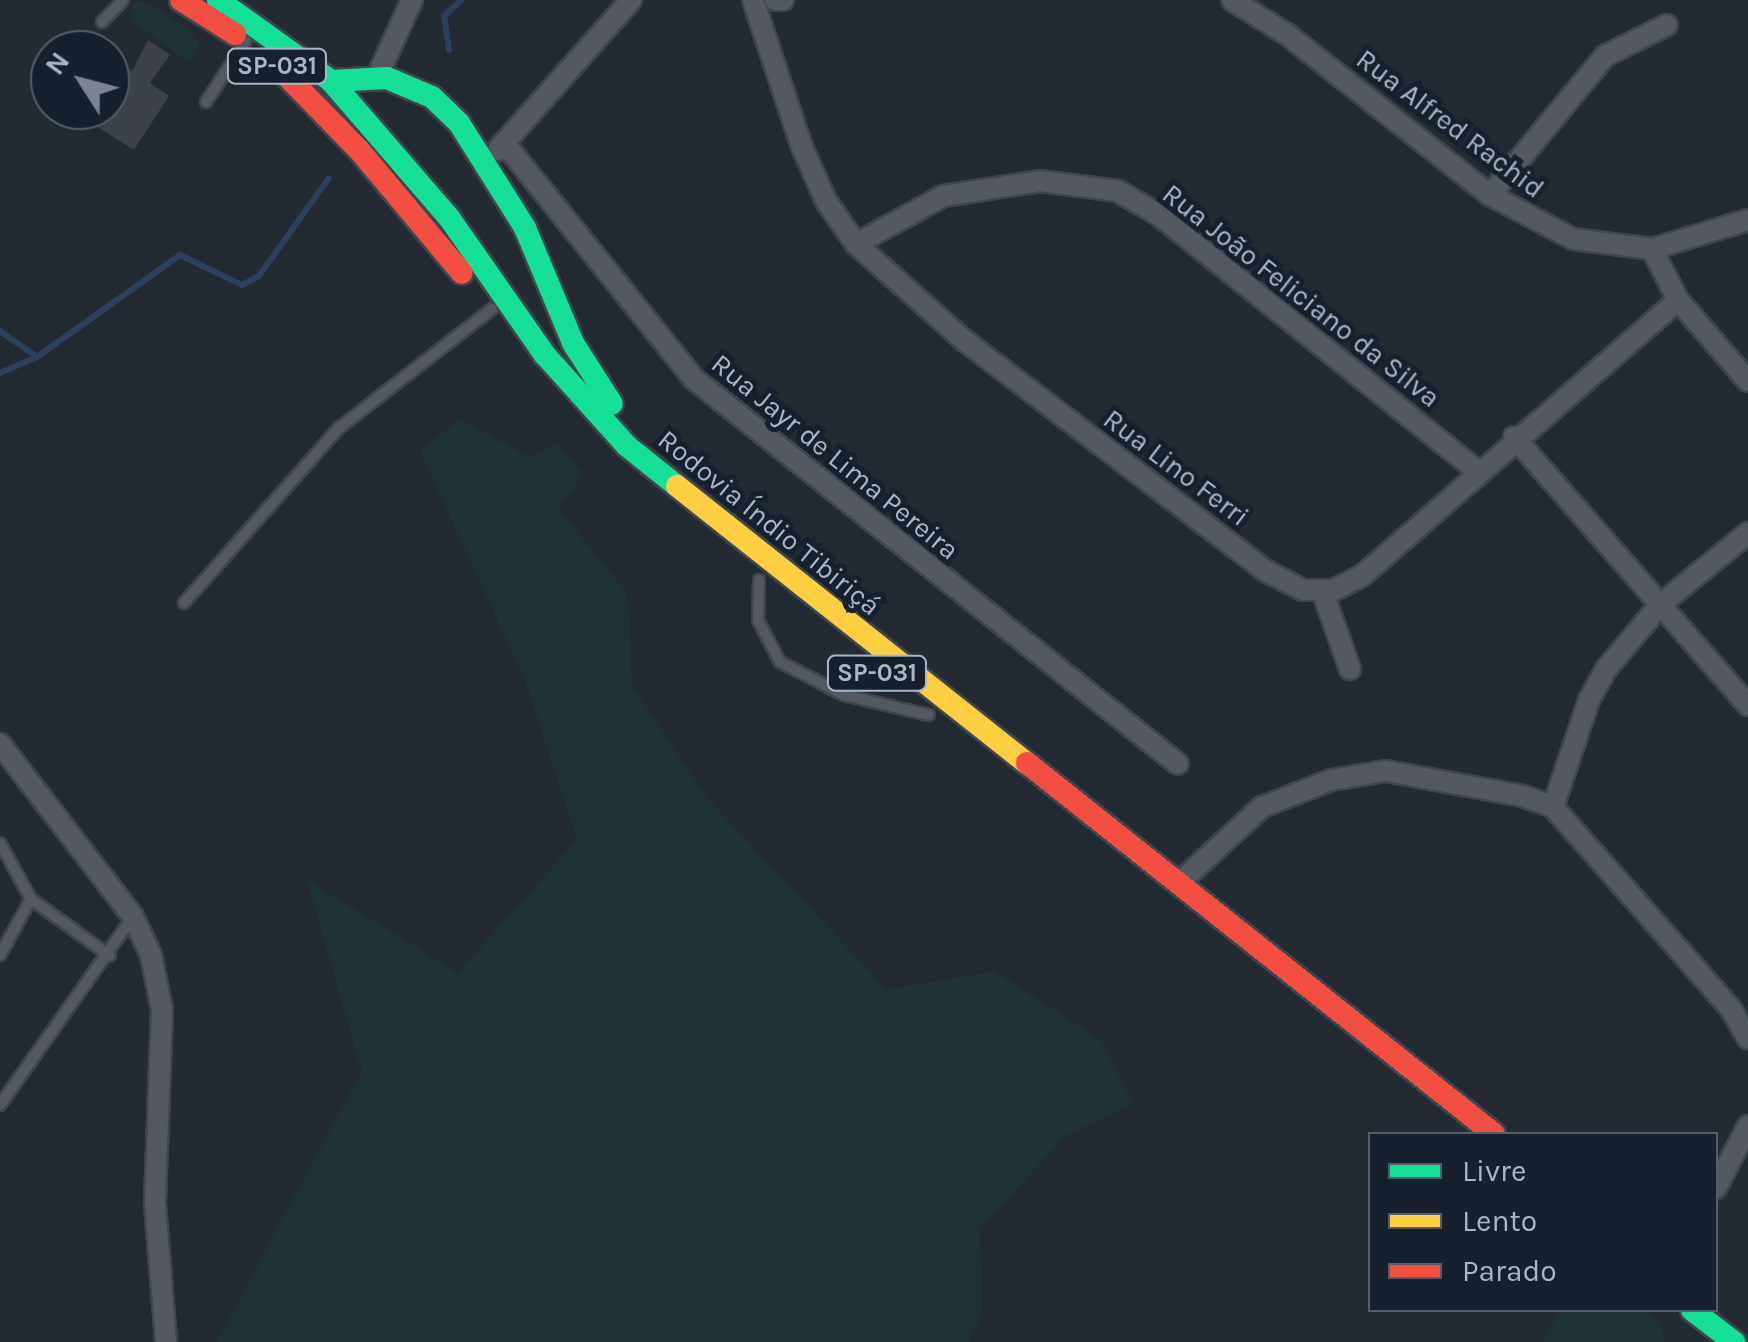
<!DOCTYPE html>
<meta charset="utf-8">
<style>
body{margin:0}
#map{position:relative;width:1748px;height:1342px;overflow:hidden;background:#242a32;font-family:Karla,sans-serif}
div>[style]{position:absolute}
.green>*{inset:0;background:#203438}
.stream>*{height:6px;margin:-3px;padding:0 3px;transform-origin:3px;border-radius:3px;background:#2c3f5b}
.building>*{inset:0;background:#3b4049}
.roads{filter:drop-shadow(2px 0 #40454c) drop-shadow(-2px 0 #40454c) drop-shadow(0 2px #40454c) drop-shadow(0 -2px #40454c)}
.lane>*{height:10px;margin:-5px;padding:0 5px;transform-origin:5px;border-radius:5px;background:#535861}
.street>*{height:20px;margin:-10px;padding:0 10px;transform-origin:10px;border-radius:10px;background:#535861}
.fast>*{height:22px;margin:-11px;padding:0 11px;transform-origin:11px;border-radius:11px;background:#16e098}
.slow>*{height:22px;margin:-11px;padding:0 11px;transform-origin:11px;border-radius:11px;background:#ffcf43}
.jam>*{height:22px;margin:-11px;padding:0 11px;transform-origin:11px;border-radius:11px;background:#f24e42}
span{translate:-50% -50%;white-space:nowrap;text-align:center;line-height:1.15;-webkit-text-stroke:10px #17202d;paint-order:stroke}
.shield-label span{padding:2px 8px;background:#17202d;border:2px solid;border-radius:8px;-webkit-text-stroke-width:0}
.shield-label{font-size:25px;color:#abb5c6;font-weight:700}
.street-label{font-size:28px;color:#abb5c6}
.legend{position:absolute;left:1368px;top:1132px;width:350px;height:180px;box-sizing:border-box;background:#17202d;border:2px solid #525c6a;margin:0;padding:12px 18px;list-style:none;font-size:30px;color:#abb5c6}
.legend li{display:flex;align-items:center;gap:20px;height:50px}
.legend b{width:50px;border:2px solid #525c6a}
.north{position:absolute;left:30px;top:30px;width:100px;height:100px;box-sizing:border-box;background:#17202d;border:2px solid #525c6a;border-radius:50%;rotate:306deg;font-size:28px;font-weight:700;line-height:40px;text-align:center;color:#abb5c6}
.north::after{content:'';display:block;margin:auto;width:35px;height:45px;background:#7c8492;clip-path:polygon(50% 0,100% 100%,50% 72%,0 100%)}
</style>
<div id="map">
<div class="green">
<i style="clip-path:polygon(133px 2px,147px 2px,191px 32px,199px 44px,195px 58px,187px 61px,131px 20px)"></i>
<i style="clip-path:polygon(461px 419px,528px 457px,558px 443px,583px 475px,558px 509px,627px 593px,632px 686px,706px 797px,887px 990px,994px 971px,1102px 1041px,1133px 1105px,1066px 1135px,980px 1229px,981px 1316px,968px 1342px,217px 1342px,362px 1071px,307px 880px,458px 973px,577px 840px,525px 679px,420px 451px)"></i>
<i style="clip-path:polygon(1561px 1310px,1643px 1310px,1661px 1322px,1664px 1342px,1542px 1342px)"></i>
</div>
<div class="stream">
<i style="left:449px;top:50px;width:34px;rotate:-98deg"></i>
<i style="left:444px;top:16px;width:23px;rotate:-43deg"></i>
<i style="left:0;top:331px;width:45px;rotate:35.1deg"></i>
<i style="left:0;top:373px;width:40px;rotate:-23.4deg"></i>
<i style="left:37px;top:357px;width:176px;rotate:-35.5deg"></i>
<i style="left:180px;top:255px;width:69px;rotate:25.8deg"></i>
<i style="left:242px;top:285px;width:19px;rotate:-28deg"></i>
<i style="left:259px;top:276px;width:120px;rotate:-54.5deg"></i>
</div>
<div class="building">
<i style="clip-path:polygon(148px 40px,170px 55px,150px 83px,169px 96px,134px 150px,71px 110px,110px 110px,110px 56px,132px 71px)"></i>
</div>
<div class="roads">
<div class="lane">
<i style="left:102px;top:22px;width:30px;rotate:-46deg"></i>
<i style="left:206px;top:102px;width:73px;rotate:-56.7deg"></i>
<i style="left:759px;top:580px;width:40px;rotate:91.4deg"></i>
<i style="left:758px;top:620px;width:47px;rotate:62.4deg"></i>
<i style="left:780px;top:662px;width:72px;rotate:27.3deg"></i>
<i style="left:844px;top:695px;width:87px;rotate:13.2deg"></i>
<i style="left:184px;top:603px;width:234px;rotate:-48.5deg"></i>
<i style="left:339px;top:428px;width:194px;rotate:-37.9deg"></i>
<i style="left:0;top:843px;width:64px;rotate:61deg"></i>
<i style="left:31px;top:899px;width:97px;rotate:35.8deg"></i>
<i style="left:0;top:955px;width:64px;rotate:-61deg"></i>
<i style="left:0;top:1105px;width:229px;rotate:-54.8deg"></i>
</div>
<div class="street">
<i style="left:753px;top:0;width:155px;rotate:71.6deg"></i>
<i style="left:802px;top:147px;width:59px;rotate:66deg"></i>
<i style="left:826px;top:201px;width:52px;rotate:55.1deg"></i>
<i style="left:856px;top:244px;width:146px;rotate:41.7deg"></i>
<i style="left:965px;top:341px;width:377px;rotate:37.4deg"></i>
<i style="left:1264px;top:570px;width:44px;rotate:27.1deg"></i>
<i style="left:1303px;top:590px;width:31px"></i>
<i style="left:1334px;top:590px;width:33px;rotate:-27deg"></i>
<i style="left:1363px;top:575px;width:418px;rotate:-41.1deg"></i>
<i style="left:775px;top:0;width:8px"></i>
<i style="left:1232px;top:0;width:66px;rotate:32deg"></i>
<i style="left:1288px;top:35px;width:258px;rotate:38.4deg"></i>
<i style="left:1490px;top:195px;width:94px;rotate:27.9deg"></i>
<i style="left:1573px;top:239px;width:80px;rotate:7.2deg"></i>
<i style="left:1652px;top:249px;width:100px;rotate:-16.8deg"></i>
<i style="left:377px;top:77px;width:85px;rotate:-65.6deg"></i>
<i style="left:505px;top:144px;width:302px;rotate:51.2deg"></i>
<i style="left:694px;top:379px;width:618px;rotate:38.5deg"></i>
<i style="left:498px;top:150px;width:200px;rotate:-48.4deg"></i>
<i style="left:1490px;top:195px;width:180px;rotate:-50.4deg"></i>
<i style="left:1605px;top:56px;width:69px;rotate:-26.6deg"></i>
<i style="left:856px;top:244px;width:99px;rotate:-28.9deg"></i>
<i style="left:943px;top:196px;width:98px;rotate:-8.8deg"></i>
<i style="left:1040px;top:181px;width:79px;rotate:7.3deg"></i>
<i style="left:1118px;top:191px;width:48px;rotate:30.3deg"></i>
<i style="left:1159px;top:215px;width:408px;rotate:38.8deg"></i>
<i style="left:1652px;top:249px;width:57px;rotate:63deg"></i>
<i style="left:1678px;top:300px;width:107px;rotate:49.2deg"></i>
<i style="left:1514px;top:437px;width:356px;rotate:48.9deg"></i>
<i style="left:1322px;top:590px;width:84px;rotate:70.5deg"></i>
<i style="left:0;top:744px;width:218px;rotate:52.4deg"></i>
<i style="left:133px;top:917px;width:42px;rotate:64.7deg"></i>
<i style="left:151px;top:955px;width:56px;rotate:78.7deg"></i>
<i style="left:162px;top:1010px;width:194px;rotate:92.1deg"></i>
<i style="left:155px;top:1204px;width:138px;rotate:85.4deg"></i>
<i style="left:1553px;top:807px;width:113px;rotate:-71.4deg"></i>
<i style="left:1589px;top:700px;width:37px;rotate:-61deg"></i>
<i style="left:1607px;top:668px;width:82px;rotate:-49.9deg"></i>
<i style="left:1660px;top:605px;width:114px;rotate:-39.3deg"></i>
<i style="left:1178px;top:884px;width:114px;rotate:-42.5deg"></i>
<i style="left:1262px;top:807px;width:74px;rotate:-21.4deg"></i>
<i style="left:1331px;top:780px;width:56px;rotate:-9.3deg"></i>
<i style="left:1386px;top:771px;width:139px;rotate:10.3deg"></i>
<i style="left:1523px;top:796px;width:32px;rotate:20deg"></i>
<i style="left:1553px;top:807px;width:269px;rotate:48.6deg"></i>
<i style="left:1731px;top:1009px;width:34px;rotate:60deg"></i>
<i style="left:1716px;top:1188px;width:70px;rotate:-62.7deg"></i>
</div>
<div class="fast">
<i style="left:218px;top:0;width:139px;rotate:35.6deg"></i>
<i style="left:331px;top:81px;width:182px;rotate:49.2deg"></i>
<i style="left:450px;top:219px;width:166px;rotate:55.1deg"></i>
<i style="left:545px;top:355px;width:122px;rotate:48deg"></i>
<i style="left:627px;top:446px;width:64px;rotate:38.7deg"></i>
<i style="left:331px;top:81px;width:56px;rotate:-3.1deg"></i>
<i style="left:387px;top:78px;width:49px;rotate:22.9deg"></i>
<i style="left:432px;top:97px;width:37px;rotate:44deg"></i>
<i style="left:459px;top:123px;width:124px;rotate:57.8deg"></i>
<i style="left:525px;top:228px;width:125px;rotate:67.3deg"></i>
<i style="left:573px;top:343px;width:72px;rotate:57.4deg"></i>
<i style="left:1692px;top:1310px;width:53px;rotate:37.3deg"></i>
</div>
<div class="slow">
<i style="left:677px;top:486px;width:446px;rotate:38.4deg"></i>
</div>
<div class="jam">
<i style="left:181px;top:0;width:64px;rotate:32.2deg"></i>
<i style="left:277px;top:66px;width:117px;rotate:45.7deg"></i>
<i style="left:359px;top:150px;width:160px;rotate:50.1deg"></i>
<i style="left:1027px;top:763px;width:596px;rotate:38.46deg"></i>
</div>
</div>
<div class="shield-label">
<span style="left:277px;top:66px">SP-031</span>
<span style="left:877px;top:673px">SP-031</span>
</div>
<div class="street-label">
<span style="left:1450px;top:124px;rotate:37deg">Rua Alfred Rachid</span>
<span style="left:1301px;top:296px;rotate:38deg">Rua João Feliciano da Silva</span>
<span style="left:835px;top:457px;rotate:39deg">Rua Jayr de Lima Pereira</span>
<span style="left:1176px;top:468px;rotate:37deg">Rua Lino Ferri</span>
<span style="left:769px;top:523px;rotate:39deg">Rodovia Índio Tibiriçá</span>
</div>
<ul class="legend">
<li><b style="height:12px;background:#16e098"></b>Livre</li>
<li><b style="height:12px;background:#ffcf43"></b>Lento</li>
<li><b style="height:12px;background:#f24e42"></b>Parado</li>
</ul>
<div class="north">N</div>
</div>
